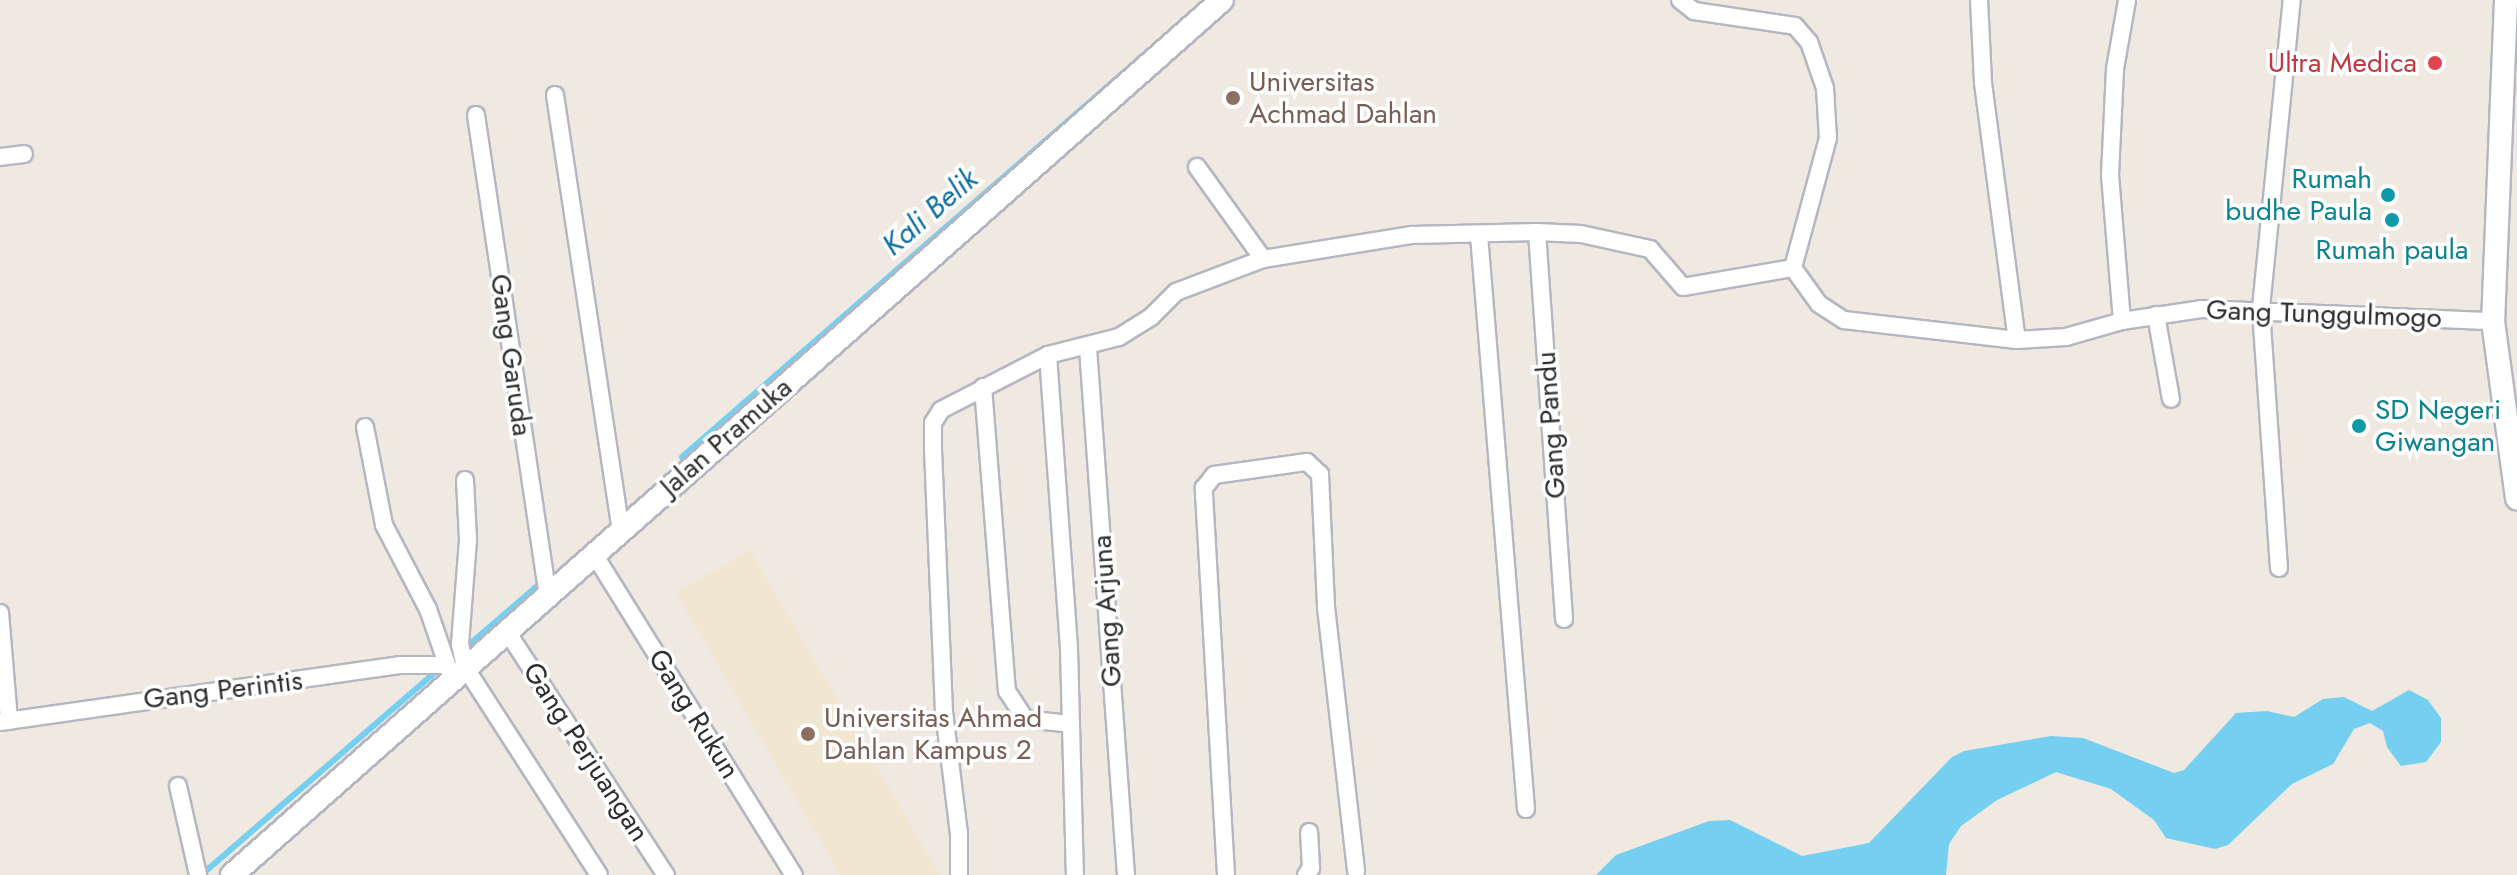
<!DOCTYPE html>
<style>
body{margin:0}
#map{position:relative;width:2517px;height:875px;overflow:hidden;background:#efe9e1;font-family:Jost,sans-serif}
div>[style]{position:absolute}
.education>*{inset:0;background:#f0e6d1}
.water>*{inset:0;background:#75cff0}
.stream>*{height:6px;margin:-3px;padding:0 3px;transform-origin:3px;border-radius:3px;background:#75cff0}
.roads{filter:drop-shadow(2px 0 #b4b7c1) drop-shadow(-2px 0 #b4b7c1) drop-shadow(0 2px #b4b7c1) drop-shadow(0 -2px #b4b7c1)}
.minor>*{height:16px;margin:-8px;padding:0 8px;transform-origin:8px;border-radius:8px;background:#fff}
.secondary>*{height:22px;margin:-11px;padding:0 11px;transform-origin:11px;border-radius:11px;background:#fff}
.dots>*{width:22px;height:22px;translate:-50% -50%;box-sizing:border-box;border:4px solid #fff;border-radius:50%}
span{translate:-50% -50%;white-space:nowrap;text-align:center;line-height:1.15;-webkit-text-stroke:7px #fff;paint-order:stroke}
.health-label{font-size:28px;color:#be3a42}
.right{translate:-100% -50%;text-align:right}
.education-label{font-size:28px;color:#785e54}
.left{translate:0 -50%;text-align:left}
.culture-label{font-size:28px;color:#0d838f}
.street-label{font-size:28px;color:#2e2e2e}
.water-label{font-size:30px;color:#0d6fa3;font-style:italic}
</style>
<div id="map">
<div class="education">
<i style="clip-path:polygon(750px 550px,940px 875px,840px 875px,676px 593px)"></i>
</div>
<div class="water">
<i style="clip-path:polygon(2409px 690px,2428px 700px,2441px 718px,2441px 742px,2426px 762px,2401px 766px,2387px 747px,2383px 731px,2370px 723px,2354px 729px,2333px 764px,2292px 784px,2228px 845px,2215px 849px,2166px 838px,2154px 820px,2111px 789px,2056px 772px,1997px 800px,1961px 826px,1949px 844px,1946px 875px,1596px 875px,1616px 855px,1709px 821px,1730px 820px,1802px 856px,1869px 843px,1952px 757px,1964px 751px,2051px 736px,2083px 738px,2174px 773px,2184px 770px,2236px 713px,2267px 711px,2294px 717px,2323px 699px,2344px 697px,2372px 711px)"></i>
</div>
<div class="stream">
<i style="left:682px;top:457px;width:617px;rotate:-41.05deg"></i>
<i style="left:464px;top:649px;width:95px;rotate:-40.7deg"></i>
<i style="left:207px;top:870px;width:308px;rotate:-40.9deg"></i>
</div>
<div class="roads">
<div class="minor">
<i style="left:1680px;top:0;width:18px;rotate:38deg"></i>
<i style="left:1694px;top:11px;width:102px;rotate:8.4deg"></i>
<i style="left:1795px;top:26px;width:21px;rotate:49deg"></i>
<i style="left:1809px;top:42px;width:49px;rotate:70.8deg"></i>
<i style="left:1825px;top:88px;width:50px;rotate:86.6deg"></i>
<i style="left:1828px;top:138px;width:135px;rotate:105.1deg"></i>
<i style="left:1793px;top:268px;width:44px;rotate:54.2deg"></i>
<i style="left:1819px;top:304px;width:30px;rotate:33deg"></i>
<i style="left:1844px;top:320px;width:174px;rotate:6.6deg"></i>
<i style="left:2017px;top:340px;width:49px;rotate:-3.5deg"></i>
<i style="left:2066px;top:337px;width:58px;rotate:-15.9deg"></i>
<i style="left:2122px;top:321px;width:80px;rotate:-8.6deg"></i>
<i style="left:2201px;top:309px;width:292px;rotate:2.4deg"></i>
<i style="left:1979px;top:0;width:83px;rotate:87.2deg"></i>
<i style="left:1983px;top:83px;width:259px;rotate:82.5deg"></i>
<i style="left:555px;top:95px;width:440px;rotate:81.4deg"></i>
<i style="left:476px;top:115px;width:485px;rotate:81.5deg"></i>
<i style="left:0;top:157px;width:24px;rotate:-7deg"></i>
<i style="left:1197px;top:167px;width:113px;rotate:54.3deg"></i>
<i style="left:1537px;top:232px;width:388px;rotate:86deg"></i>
<i style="left:1479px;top:235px;width:576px;rotate:85.32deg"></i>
<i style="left:2156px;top:315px;width:85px;rotate:79.9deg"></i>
<i style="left:2122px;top:321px;width:146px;rotate:-94.7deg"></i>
<i style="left:2110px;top:175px;width:106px;rotate:-87.3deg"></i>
<i style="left:2115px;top:69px;width:70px;rotate:-80.1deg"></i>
<i style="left:1088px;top:348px;width:528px;rotate:85.88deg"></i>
<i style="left:1048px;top:355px;width:295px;rotate:85.9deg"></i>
<i style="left:1069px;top:649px;width:226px;rotate:88.5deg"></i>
<i style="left:983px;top:387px;width:305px;rotate:85.5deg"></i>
<i style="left:1007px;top:691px;width:33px;rotate:57deg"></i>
<i style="left:1025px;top:719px;width:46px;rotate:6.2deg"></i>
<i style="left:365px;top:427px;width:100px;rotate:79deg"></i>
<i style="left:384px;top:525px;width:95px;rotate:62.4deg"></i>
<i style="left:428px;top:609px;width:68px;rotate:71deg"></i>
<i style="left:465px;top:480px;width:60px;rotate:87.1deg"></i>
<i style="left:468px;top:540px;width:104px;rotate:94.4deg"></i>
<i style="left:460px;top:644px;width:24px;rotate:78deg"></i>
<i style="left:465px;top:667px;width:247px;rotate:57.2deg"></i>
<i style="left:594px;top:554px;width:378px;rotate:58.1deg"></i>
<i style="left:2279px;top:568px;width:261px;rotate:-94deg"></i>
<i style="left:2261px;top:308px;width:310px;rotate:-84.3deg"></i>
<i style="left:0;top:613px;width:108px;rotate:85.2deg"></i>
<i style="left:506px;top:630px;width:293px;rotate:56.9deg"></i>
<i style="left:0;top:722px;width:405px;rotate:-8.1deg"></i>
<i style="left:401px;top:665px;width:45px"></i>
<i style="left:178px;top:786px;width:91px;rotate:77.3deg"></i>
<i style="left:959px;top:875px;width:41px;rotate:-90deg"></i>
<i style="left:959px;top:834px;width:123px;rotate:-97deg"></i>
<i style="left:944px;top:712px;width:263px;rotate:-92.4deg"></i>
<i style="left:933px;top:449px;width:26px;rotate:-90deg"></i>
<i style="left:933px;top:423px;width:15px;rotate:-58deg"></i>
<i style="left:941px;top:410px;width:120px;rotate:-27.2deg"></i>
<i style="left:1048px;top:355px;width:73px;rotate:-14.2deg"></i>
<i style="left:1119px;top:337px;width:38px;rotate:-32deg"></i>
<i style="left:1151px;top:317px;width:35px;rotate:-45deg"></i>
<i style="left:1176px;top:292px;width:93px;rotate:-20.8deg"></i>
<i style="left:1263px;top:259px;width:151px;rotate:-9.2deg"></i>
<i style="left:1412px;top:235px;width:125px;rotate:-1.4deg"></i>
<i style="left:1537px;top:232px;width:44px;rotate:2.6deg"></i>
<i style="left:1581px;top:234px;width:71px;rotate:12.3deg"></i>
<i style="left:1650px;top:249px;width:50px;rotate:49deg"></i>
<i style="left:1683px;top:287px;width:112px;rotate:-9.8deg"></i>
<i style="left:1226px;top:875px;width:388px;rotate:-93.3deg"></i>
<i style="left:1204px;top:488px;width:16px;rotate:-52deg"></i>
<i style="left:1214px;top:475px;width:94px;rotate:-8deg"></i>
<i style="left:1307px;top:462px;width:18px;rotate:43deg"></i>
<i style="left:1320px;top:474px;width:133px;rotate:87.4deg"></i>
<i style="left:1326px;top:607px;width:266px;rotate:83.5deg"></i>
<i style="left:1306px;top:875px;width:9px;rotate:-54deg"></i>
<i style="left:1311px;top:868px;width:36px;rotate:-93deg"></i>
</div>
<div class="secondary">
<i style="left:2506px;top:0;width:321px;rotate:92.3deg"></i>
<i style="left:2493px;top:321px;width:179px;rotate:82.3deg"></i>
<i style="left:232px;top:875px;width:1321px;rotate:-41.47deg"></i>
</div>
</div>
<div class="dots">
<i style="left:2435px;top:63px;background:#e0444e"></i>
<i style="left:1233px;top:98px;background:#8d6e63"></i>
<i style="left:2388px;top:195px;background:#0f9aa8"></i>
<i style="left:2392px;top:220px;background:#0f9aa8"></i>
<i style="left:2359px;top:426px;background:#0f9aa8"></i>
<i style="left:808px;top:734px;background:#8d6e63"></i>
</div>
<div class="health-label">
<span class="right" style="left:2417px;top:63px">Ultra Medica</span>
</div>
<div class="education-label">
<span class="left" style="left:1249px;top:98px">Universitas<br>Achmad Dahlan</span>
<span class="left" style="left:824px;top:734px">Universitas Ahmad<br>Dahlan Kampus 2</span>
</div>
<div class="culture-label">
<span class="right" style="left:2372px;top:195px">Rumah<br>budhe Paula</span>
<span style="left:2392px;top:250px">Rumah paula</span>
<span class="left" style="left:2375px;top:426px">SD Negeri<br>Giwangan</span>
</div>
<div class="street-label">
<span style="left:2324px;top:314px;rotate:2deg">Gang Tunggulmogo</span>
<span style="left:511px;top:355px;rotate:82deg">Gang Garuda</span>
<span style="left:1551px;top:425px;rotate:-94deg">Gang Pandu</span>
<span style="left:726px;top:437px;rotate:-41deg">Jalan Pramuka</span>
<span style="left:1107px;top:611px;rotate:-94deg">Gang Arjuna</span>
<span style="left:223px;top:690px;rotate:-7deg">Gang Perintis</span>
<span style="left:694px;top:714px;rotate:58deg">Gang Rukun</span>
<span style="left:586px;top:752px;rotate:57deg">Gang Perjuangan</span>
</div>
<div class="water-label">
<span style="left:930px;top:212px;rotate:-41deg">Kali Belik</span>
</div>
</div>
